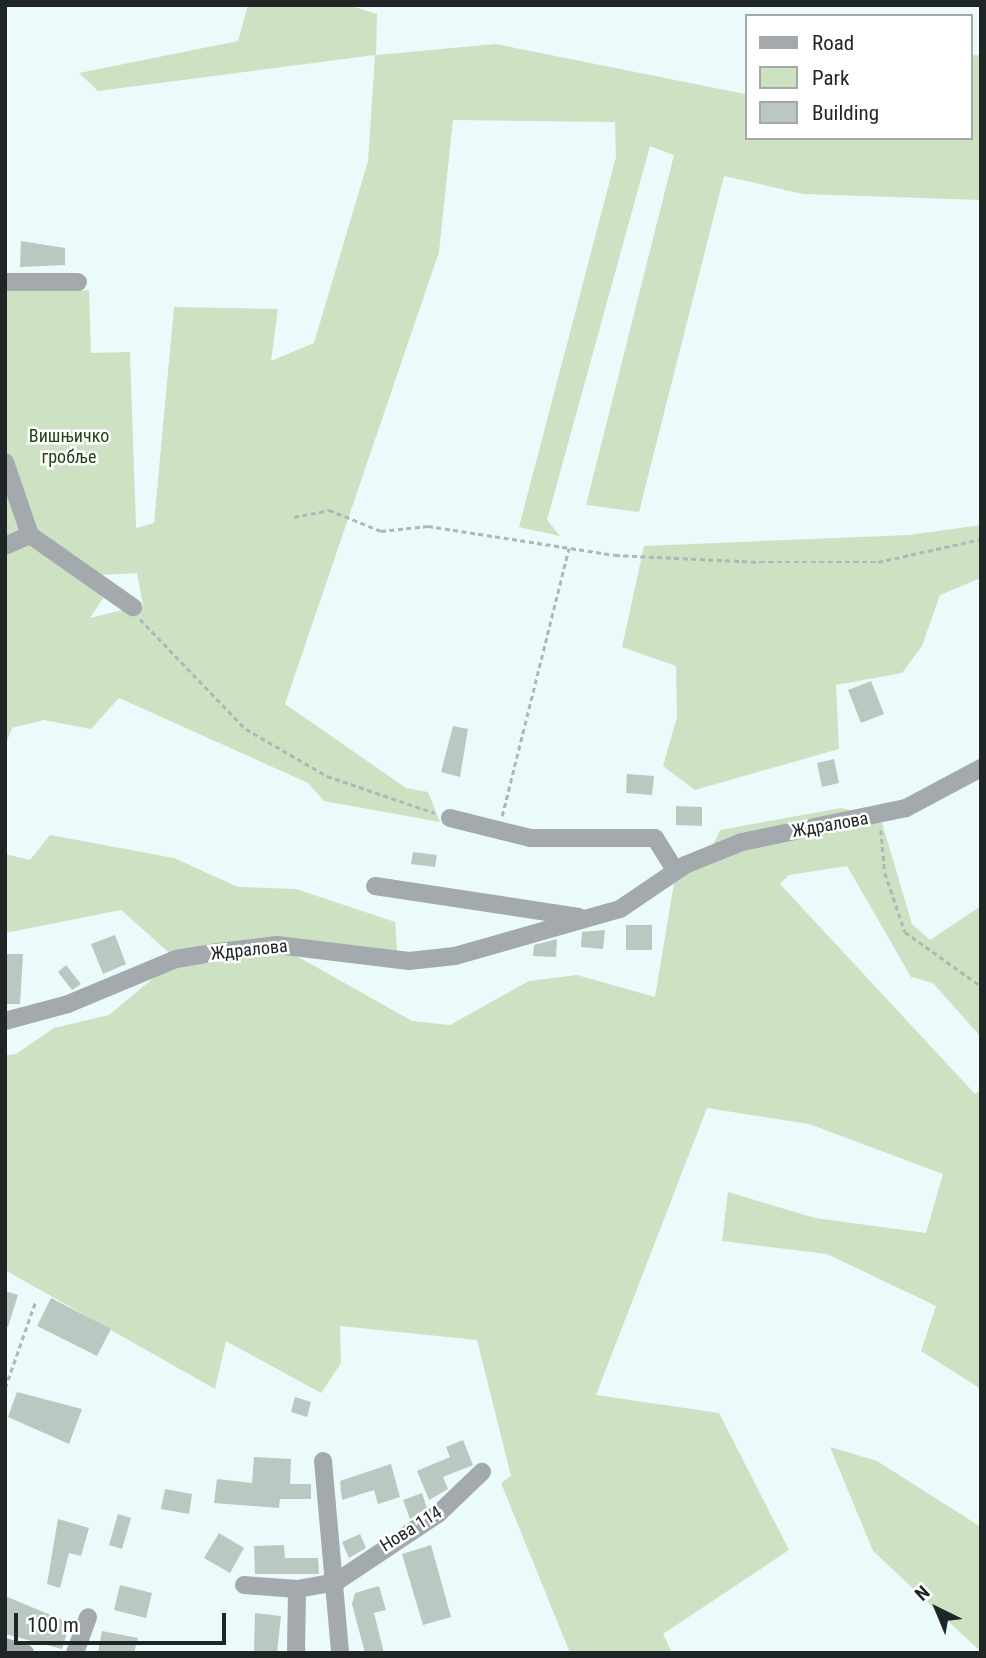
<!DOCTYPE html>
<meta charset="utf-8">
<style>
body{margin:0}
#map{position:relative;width:986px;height:1658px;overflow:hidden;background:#ebfbfc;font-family:"Roboto Condensed",sans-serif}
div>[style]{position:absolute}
.green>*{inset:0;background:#cce2c3}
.building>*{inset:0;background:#bac8c1}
.path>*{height:2.5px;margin-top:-1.25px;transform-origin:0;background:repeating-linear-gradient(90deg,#abb8b8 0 5px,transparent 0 8.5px)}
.minor>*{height:18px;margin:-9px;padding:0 9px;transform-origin:9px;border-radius:9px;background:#a3a9ac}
span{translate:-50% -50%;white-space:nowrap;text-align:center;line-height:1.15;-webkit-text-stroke:5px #fff;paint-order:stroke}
.park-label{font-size:18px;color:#234113}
.street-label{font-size:18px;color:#202626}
.frame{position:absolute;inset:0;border:7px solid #202626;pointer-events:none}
.legend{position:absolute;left:745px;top:14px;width:228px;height:126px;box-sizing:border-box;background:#fff;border:2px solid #a6a8a8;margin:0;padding:9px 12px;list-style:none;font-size:21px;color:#202626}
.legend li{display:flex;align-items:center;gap:14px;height:35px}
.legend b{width:35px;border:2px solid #a6a8a8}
.north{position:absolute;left:902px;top:1574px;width:70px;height:70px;-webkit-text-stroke:5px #fff;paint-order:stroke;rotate:317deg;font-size:19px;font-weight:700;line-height:28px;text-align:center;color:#202626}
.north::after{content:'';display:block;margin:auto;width:24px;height:32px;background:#202626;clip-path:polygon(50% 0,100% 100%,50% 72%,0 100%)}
.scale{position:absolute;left:14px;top:1613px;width:212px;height:32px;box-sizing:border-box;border:4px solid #202626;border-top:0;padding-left:9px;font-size:21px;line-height:24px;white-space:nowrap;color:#202626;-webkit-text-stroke:5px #fff;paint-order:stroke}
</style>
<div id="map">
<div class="green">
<i style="clip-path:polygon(evenodd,248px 5px,348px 5px,377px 14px,376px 55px,496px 44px,745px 94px,746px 82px,746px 138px,970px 138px,970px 54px,981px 56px,981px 200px,803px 194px,724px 176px,639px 512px,586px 505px,674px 155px,650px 146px,547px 520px,560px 536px,519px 527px,616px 157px,615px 122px,453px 120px,439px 252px,285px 704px,406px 788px,428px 792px,440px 822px,324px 801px,308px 783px,119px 698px,91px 729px,44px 720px,12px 728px,5px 746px,5px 493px,17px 489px,5px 460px,5px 291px,89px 290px,91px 353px,130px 352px,136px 528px,154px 523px,174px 307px,278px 309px,271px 361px,314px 343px,368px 161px,375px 55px,98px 91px,79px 73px,238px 41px,248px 5px,137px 573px,143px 605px,90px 618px,111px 586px,100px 575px,137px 573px)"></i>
<i style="clip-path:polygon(981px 525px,981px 578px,940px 595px,922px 646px,902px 673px,836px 685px,839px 749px,695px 790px,663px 766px,677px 717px,676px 666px,622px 647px,644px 546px,909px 535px)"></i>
<i style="clip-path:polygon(841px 808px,880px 816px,912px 924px,930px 940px,981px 906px,981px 1037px,933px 983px,911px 977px,847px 866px,789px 875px,780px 884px,975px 1094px,981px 1090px,981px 1389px,921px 1351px,936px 1306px,827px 1254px,722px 1241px,728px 1192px,815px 1218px,926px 1233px,943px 1174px,809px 1124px,707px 1108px,596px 1395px,719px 1413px,789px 1550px,663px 1634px,672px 1653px,570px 1653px,501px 1483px,511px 1476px,477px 1340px,340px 1326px,341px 1363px,321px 1393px,226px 1341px,215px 1389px,5px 1270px,5px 1055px,16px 1054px,54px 1028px,109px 1015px,176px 959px,121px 910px,5px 933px,5px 854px,30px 860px,50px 835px,174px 858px,238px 887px,296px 889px,395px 922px,398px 960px,279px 946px,412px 1021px,450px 1025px,529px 981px,577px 975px,655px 997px,676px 871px,709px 854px,720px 830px)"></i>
<i style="clip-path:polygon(830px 1447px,877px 1461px,981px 1527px,981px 1652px,873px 1551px)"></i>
</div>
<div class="building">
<i style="clip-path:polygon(21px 241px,65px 248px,65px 265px,20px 267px)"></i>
<i style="clip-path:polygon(871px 681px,884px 714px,861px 723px,848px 690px)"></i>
<i style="clip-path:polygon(453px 726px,468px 729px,460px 777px,441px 772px)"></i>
<i style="clip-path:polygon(834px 759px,839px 783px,822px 787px,817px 763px)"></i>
<i style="clip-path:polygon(627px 774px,654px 776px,652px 795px,626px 793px)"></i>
<i style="clip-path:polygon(676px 806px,702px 807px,702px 826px,676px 825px)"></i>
<i style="clip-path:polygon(413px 852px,437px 855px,435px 867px,411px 864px)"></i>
<i style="clip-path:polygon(626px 925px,652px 925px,652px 950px,626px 950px)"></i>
<i style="clip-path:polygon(605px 930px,603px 949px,581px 947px,582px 932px)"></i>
<i style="clip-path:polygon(115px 935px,126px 964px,103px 974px,91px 944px)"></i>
<i style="clip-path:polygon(557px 939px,556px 957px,533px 956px,534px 945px)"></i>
<i style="clip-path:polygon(5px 954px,23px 954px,20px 1004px,5px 1004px)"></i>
<i style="clip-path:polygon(66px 965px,81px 984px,72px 990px,58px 972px)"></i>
<i style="clip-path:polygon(5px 1291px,18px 1295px,8px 1327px,5px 1327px)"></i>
<i style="clip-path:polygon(51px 1298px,111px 1329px,97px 1356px,37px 1326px)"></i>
<i style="clip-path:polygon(17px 1392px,82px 1409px,69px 1444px,8px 1417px)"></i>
<i style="clip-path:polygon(295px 1397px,311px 1402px,307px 1417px,291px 1412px)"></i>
<i style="clip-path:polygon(463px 1440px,473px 1465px,443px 1477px,448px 1489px,429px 1500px,417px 1471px,450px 1457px,446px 1447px)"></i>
<i style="clip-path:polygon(254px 1457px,291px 1459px,290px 1484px,311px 1484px,311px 1499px,280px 1499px,279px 1508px,214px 1503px,217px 1479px,252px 1483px)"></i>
<i style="clip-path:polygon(391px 1464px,400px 1497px,378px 1504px,374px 1490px,342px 1500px,340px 1481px)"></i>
<i style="clip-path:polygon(165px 1489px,192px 1494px,189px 1514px,161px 1509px)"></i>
<i style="clip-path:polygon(422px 1493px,427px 1508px,410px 1519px,403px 1500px)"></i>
<i style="clip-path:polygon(118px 1514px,131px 1518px,122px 1549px,109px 1545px)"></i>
<i style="clip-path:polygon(58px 1519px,89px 1528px,81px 1556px,69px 1553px,60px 1588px,47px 1584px)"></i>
<i style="clip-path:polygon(219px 1533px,244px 1548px,230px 1573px,204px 1558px)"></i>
<i style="clip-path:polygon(360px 1534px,366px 1548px,349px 1558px,342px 1542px)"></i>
<i style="clip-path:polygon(284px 1545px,285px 1558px,318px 1558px,319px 1574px,255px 1574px,254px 1546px)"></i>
<i style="clip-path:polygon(431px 1545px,451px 1617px,423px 1625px,402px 1554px)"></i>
<i style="clip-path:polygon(120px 1585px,152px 1593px,146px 1618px,114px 1610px)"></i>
<i style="clip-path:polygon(379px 1586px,386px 1610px,374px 1613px,384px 1653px,365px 1653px,352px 1604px,355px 1593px)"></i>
<i style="clip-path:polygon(5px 1596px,70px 1623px,62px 1649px,5px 1634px)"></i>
<i style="clip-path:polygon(255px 1613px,281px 1616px,277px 1653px,254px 1653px)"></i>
<i style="clip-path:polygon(102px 1631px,138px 1638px,134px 1653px,98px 1653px)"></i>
</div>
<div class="path">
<i style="left:294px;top:517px;width:36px;rotate:-11deg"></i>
<i style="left:329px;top:510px;width:56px;rotate:22deg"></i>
<i style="left:381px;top:531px;width:47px;rotate:-6.1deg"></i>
<i style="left:428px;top:526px;width:189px;rotate:8.8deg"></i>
<i style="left:615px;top:555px;width:145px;rotate:2.8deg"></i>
<i style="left:760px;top:562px;width:118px"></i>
<i style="left:878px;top:562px;width:106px;rotate:-12.6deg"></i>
<i style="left:140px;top:619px;width:153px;rotate:46.1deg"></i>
<i style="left:246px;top:729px;width:94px;rotate:30.1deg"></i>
<i style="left:327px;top:776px;width:114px;rotate:18.9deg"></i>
<i style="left:502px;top:816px;width:276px;rotate:-76deg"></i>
<i style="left:881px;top:830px;width:43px;rotate:84.7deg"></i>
<i style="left:885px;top:873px;width:62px;rotate:71.3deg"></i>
<i style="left:905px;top:932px;width:93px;rotate:35.4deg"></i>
<i style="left:5px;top:1388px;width:93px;rotate:-70.6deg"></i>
</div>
<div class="minor">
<i style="left:5px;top:282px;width:73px"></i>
<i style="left:5px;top:462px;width:77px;rotate:71.1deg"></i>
<i style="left:30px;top:535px;width:126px;rotate:35deg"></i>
<i style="left:5px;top:546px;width:27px;rotate:-24deg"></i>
<i style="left:450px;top:818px;width:82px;rotate:14deg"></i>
<i style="left:530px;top:838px;width:125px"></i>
<i style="left:655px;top:838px;width:39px;rotate:58deg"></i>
<i style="left:375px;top:886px;width:206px;rotate:8.6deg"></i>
<i style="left:5px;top:1021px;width:65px;rotate:-15.1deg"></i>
<i style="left:68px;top:1004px;width:117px;rotate:-22.6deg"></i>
<i style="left:176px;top:959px;width:43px;rotate:-9.5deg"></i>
<i style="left:218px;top:952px;width:59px;rotate:-6.8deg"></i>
<i style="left:277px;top:945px;width:133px;rotate:6.9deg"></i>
<i style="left:409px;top:961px;width:46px;rotate:-6.2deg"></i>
<i style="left:455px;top:956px;width:172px;rotate:-15.9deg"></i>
<i style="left:620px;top:909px;width:78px;rotate:-34.1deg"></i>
<i style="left:685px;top:865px;width:61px;rotate:-22deg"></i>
<i style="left:742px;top:842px;width:167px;rotate:-11.7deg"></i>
<i style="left:906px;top:808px;width:85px;rotate:-28.1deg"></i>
<i style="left:323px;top:1461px;width:193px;rotate:84.9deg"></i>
<i style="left:244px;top:1585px;width:53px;rotate:4.3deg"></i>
<i style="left:297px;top:1589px;width:40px;rotate:-10deg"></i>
<i style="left:336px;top:1582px;width:123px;rotate:-33.7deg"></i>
<i style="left:438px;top:1514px;width:61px;rotate:-43.7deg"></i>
<i style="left:5px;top:1647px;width:21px;rotate:17deg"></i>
<i style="left:75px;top:1653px;width:38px;rotate:-70deg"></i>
<i style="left:296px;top:1653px;width:64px;rotate:-89.1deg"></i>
</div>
<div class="park-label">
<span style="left:69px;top:447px">Вишњичко<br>гробље</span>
</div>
<div class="street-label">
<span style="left:830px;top:825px;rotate:-10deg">Ждралова</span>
<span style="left:249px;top:950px;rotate:-6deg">Ждралова</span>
<span style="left:411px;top:1529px;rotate:-32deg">Нова 114</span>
</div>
<div class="frame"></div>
<ul class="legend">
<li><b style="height:9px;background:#a3a9ac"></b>Road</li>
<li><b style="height:19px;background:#cce2c3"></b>Park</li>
<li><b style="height:19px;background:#bac8c1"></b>Building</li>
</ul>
<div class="north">N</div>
<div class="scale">100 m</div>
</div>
